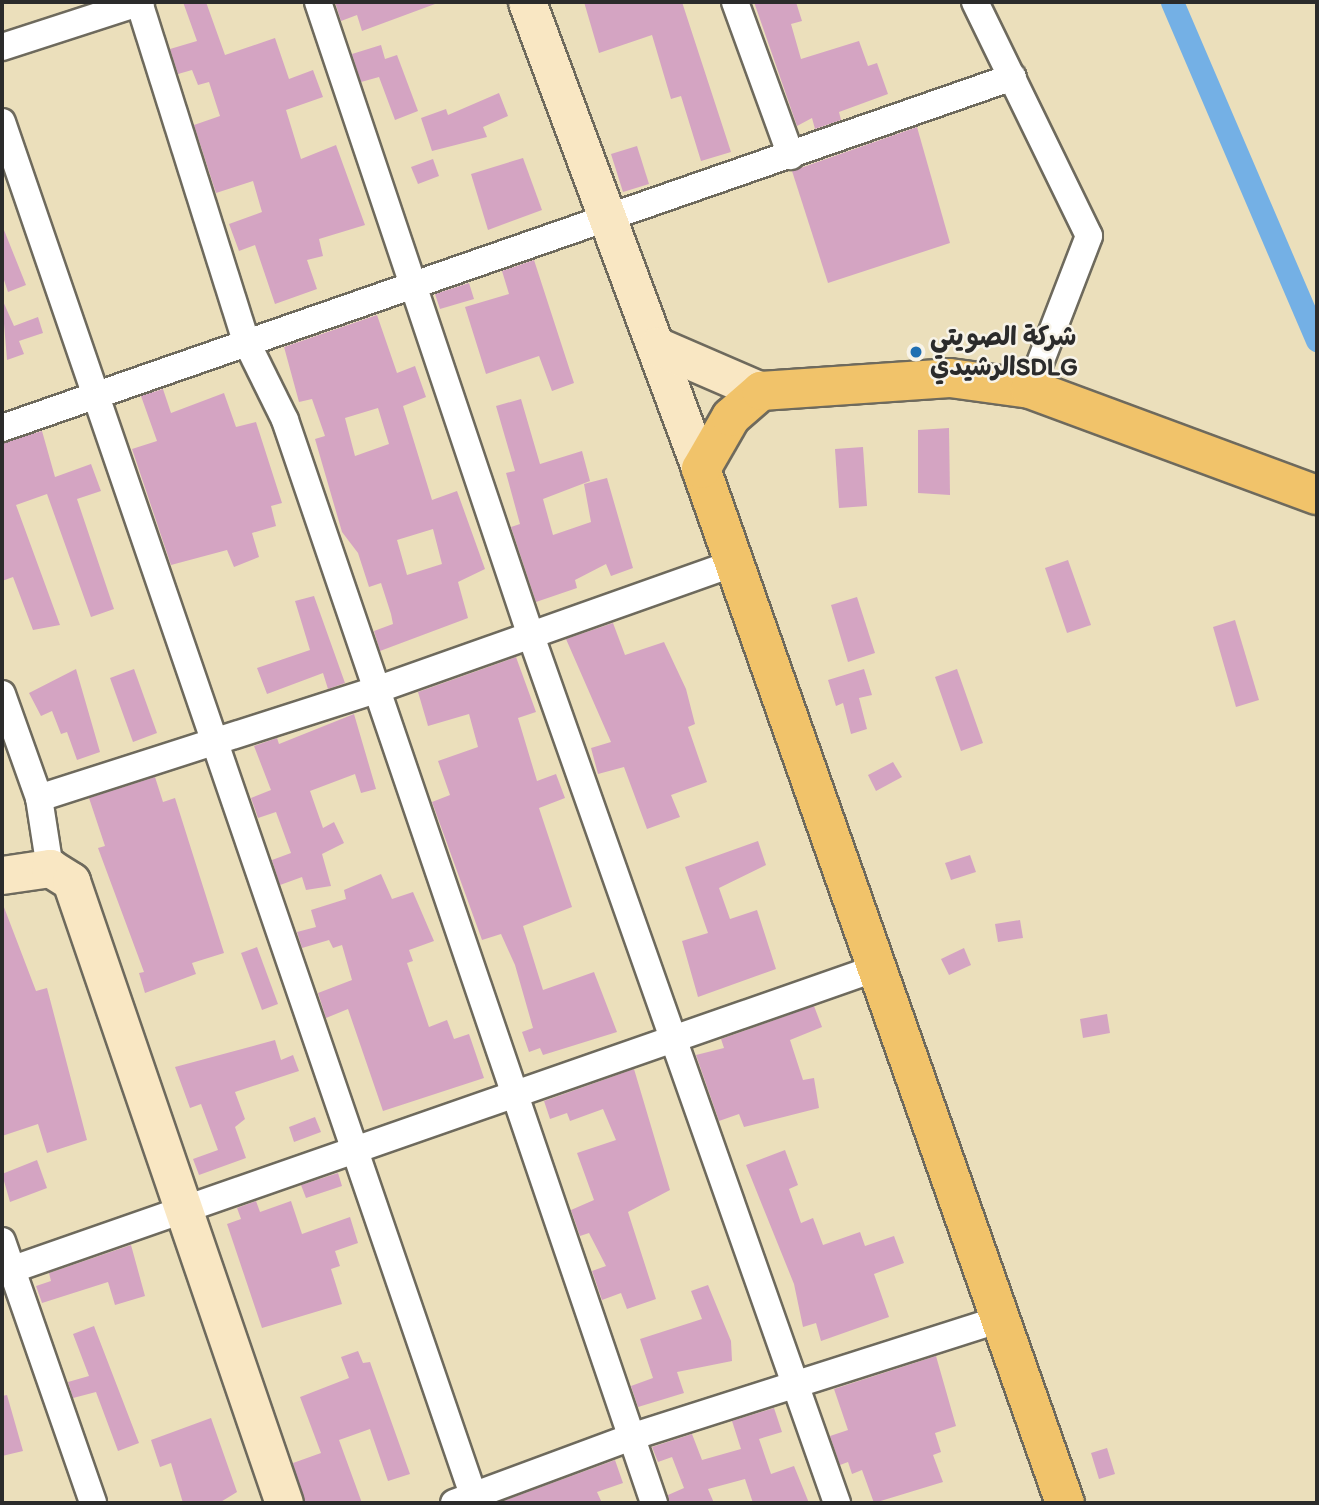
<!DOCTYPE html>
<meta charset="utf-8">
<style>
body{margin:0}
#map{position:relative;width:1319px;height:1505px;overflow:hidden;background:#ebdfbb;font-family:Itim,"Playpen Sans Arabic",sans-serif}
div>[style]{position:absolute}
.canal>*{height:23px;margin:-11.5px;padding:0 11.5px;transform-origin:11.5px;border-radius:11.5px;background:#74b0e5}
.building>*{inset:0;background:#d4a4c2}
.roads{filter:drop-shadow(2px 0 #6e6a5d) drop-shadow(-2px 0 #6e6a5d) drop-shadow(0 2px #6e6a5d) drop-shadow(0 -2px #6e6a5d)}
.street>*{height:26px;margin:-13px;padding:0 13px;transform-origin:13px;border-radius:13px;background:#fff}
.secondary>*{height:37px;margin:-18.5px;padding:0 18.5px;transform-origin:18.5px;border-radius:18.5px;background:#f9e7c3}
.primary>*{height:38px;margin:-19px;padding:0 19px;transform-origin:19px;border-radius:19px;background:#f1c36a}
.dots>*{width:19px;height:19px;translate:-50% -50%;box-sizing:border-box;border:4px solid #f7f3e8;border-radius:50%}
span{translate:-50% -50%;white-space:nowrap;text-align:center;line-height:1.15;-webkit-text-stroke:5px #f7f3e8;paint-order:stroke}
.poi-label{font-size:26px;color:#2b2b2b;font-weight:700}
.left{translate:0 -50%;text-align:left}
.frame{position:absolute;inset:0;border:4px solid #2b2b2b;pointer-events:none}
</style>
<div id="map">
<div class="canal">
<i style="left:1172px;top:2px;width:368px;rotate:66.8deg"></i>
</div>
<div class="building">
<i style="clip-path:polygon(183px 2px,206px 2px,225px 55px,275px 38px,289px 79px,313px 70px,323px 97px,286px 110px,301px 159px,336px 145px,365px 225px,319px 239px,323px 256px,307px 260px,317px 289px,275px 304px,255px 245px,239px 251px,229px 224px,262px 212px,253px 181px,216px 193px,194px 125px,220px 116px,209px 82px,198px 85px,192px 70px,178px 74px,170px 49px,197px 41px)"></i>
<i style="clip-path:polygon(335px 2px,435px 2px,435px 4px,362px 31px,357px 15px,341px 21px)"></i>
<i style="clip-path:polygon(584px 2px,682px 2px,731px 152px,701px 161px,681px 96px,671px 99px,652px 35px,599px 53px)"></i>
<i style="clip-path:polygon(754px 2px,796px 2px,802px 21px,791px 24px,801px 59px,859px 41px,868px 66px,877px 63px,888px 94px,839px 112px,841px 120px,815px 129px,812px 118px,797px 126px)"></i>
<i style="clip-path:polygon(381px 45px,385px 59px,397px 55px,418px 111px,395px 120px,379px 77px,361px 82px,352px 54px)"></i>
<i style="clip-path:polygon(499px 93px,508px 116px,483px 127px,487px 137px,432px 151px,421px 118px,446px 109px,448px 115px)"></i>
<i style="clip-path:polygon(917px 127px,950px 243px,828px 283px,792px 171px)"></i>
<i style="clip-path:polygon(637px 146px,649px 184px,623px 192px,611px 154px)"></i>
<i style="clip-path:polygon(523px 158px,542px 210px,488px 230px,471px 174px)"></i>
<i style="clip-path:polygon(433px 159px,439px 176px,418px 184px,411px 167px)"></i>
<i style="clip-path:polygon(2px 225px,26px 285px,8px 292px,2px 274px)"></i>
<i style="clip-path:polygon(534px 260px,574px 383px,552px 391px,539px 356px,486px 374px,465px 307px,509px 294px,502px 271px)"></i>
<i style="clip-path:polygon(469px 283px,474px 299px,440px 309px,435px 294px)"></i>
<i style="clip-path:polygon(2px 299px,14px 326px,38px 317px,43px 333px,19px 341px,24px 354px,7px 360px)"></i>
<i style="clip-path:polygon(evenodd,377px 315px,397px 373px,415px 366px,426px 397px,403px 406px,432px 500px,457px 491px,485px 569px,458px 582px,468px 618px,380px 651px,374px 631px,393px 624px,391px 614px,381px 583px,369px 587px,358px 553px,342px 532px,315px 439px,325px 436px,312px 399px,299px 402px,284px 347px,377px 315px,378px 408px,389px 444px,355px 456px,345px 418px,378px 408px,377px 315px,433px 529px,442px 564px,407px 575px,397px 540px,433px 529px)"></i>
<i style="clip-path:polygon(163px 389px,171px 413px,224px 393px,236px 427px,256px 422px,282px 503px,271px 506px,276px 526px,252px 533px,259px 557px,234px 567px,227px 550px,171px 565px,132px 449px,157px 441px,141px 396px)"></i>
<i style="clip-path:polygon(521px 399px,540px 464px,582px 451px,590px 481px,543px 499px,553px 535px,591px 522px,584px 484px,607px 478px,633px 568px,611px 576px,606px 564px,575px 580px,577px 588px,536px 602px,511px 527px,520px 524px,506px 473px,515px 471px,496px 406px)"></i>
<i style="clip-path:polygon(949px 428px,950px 495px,918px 493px,918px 430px)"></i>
<i style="clip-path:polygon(42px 431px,55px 477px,91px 464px,101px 491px,77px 499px,114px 609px,91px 617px,47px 494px,16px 505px,60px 625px,33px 630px,13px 577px,2px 581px,2px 443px)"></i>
<i style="clip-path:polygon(863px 447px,867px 506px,839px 508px,835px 449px)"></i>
<i style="clip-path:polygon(1068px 560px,1091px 625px,1067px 633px,1045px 568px)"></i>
<i style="clip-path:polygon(314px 596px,345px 683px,328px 689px,323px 673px,267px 694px,257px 668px,310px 650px,295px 601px)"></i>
<i style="clip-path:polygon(857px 597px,875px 653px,848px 662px,831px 605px)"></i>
<i style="clip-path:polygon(1235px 620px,1259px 700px,1236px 707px,1213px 627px)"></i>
<i style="clip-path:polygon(613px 623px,625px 655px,664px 642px,686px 689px,695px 724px,688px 727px,707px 782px,671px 795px,680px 817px,647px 829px,624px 767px,598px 774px,591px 748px,611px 742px,566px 639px)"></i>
<i style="clip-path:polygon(516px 657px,536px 712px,518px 718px,537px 781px,556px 774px,565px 798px,539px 808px,572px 907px,523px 926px,543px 990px,594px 972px,617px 1032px,543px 1055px,540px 1048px,529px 1052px,522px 1032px,533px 1028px,515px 965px,501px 934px,482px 940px,432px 802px,450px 795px,438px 761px,478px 747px,469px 714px,428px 726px,418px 692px)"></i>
<i style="clip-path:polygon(76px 669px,100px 752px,77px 760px,67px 732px,61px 734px,52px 711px,41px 716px,29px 693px)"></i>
<i style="clip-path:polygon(134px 669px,157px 733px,133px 742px,110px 678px)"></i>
<i style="clip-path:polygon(864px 669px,872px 695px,859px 698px,867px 729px,851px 734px,843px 703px,836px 706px,828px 680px)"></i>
<i style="clip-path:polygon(957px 669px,983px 743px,961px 751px,935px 677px)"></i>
<i style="clip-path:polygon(354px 714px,376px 789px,361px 793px,355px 774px,310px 791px,323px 828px,334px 822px,344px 843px,322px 854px,331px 886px,306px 890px,302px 877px,280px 885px,272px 860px,291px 853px,276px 812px,258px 818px,251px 798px,271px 790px,254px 746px,277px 738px,279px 744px)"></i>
<i style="clip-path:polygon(893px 762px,902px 777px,876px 791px,868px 775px)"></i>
<i style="clip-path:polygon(155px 777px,163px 802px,175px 798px,224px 953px,192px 963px,196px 974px,145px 993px,139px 973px,144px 972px,98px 848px,105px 846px,89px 798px)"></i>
<i style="clip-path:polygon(758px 841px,766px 865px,719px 888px,730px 919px,757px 910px,776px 969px,698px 997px,682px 941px,708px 933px,685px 867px)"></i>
<i style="clip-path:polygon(970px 855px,976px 872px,951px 880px,945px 863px)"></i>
<i style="clip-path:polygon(381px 874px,392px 899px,413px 892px,434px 941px,409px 950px,413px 961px,407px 963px,429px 1027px,447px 1020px,454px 1039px,469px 1034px,484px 1078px,383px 1111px,348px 1009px,326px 1018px,318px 993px,352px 980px,342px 945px,333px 948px,329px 940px,302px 948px,297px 932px,316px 927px,311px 910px,346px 899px,344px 890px)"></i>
<i style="clip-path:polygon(2px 902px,36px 991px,47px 988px,87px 1140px,47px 1153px,38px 1124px,2px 1136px)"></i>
<i style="clip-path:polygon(1020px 920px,1023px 938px,998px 942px,995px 924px)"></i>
<i style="clip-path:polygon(257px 947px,278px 1004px,262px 1010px,241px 953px)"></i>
<i style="clip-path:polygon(964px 948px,971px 965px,949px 975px,941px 959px)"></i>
<i style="clip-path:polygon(814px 1006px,822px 1027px,790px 1040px,803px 1080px,814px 1078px,819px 1108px,744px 1127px,739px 1114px,719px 1121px,696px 1055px,724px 1048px,721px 1039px)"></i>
<i style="clip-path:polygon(1107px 1014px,1110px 1033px,1083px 1038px,1080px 1019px)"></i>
<i style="clip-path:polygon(275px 1040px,281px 1060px,293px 1055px,299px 1071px,235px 1092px,245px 1119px,235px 1127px,246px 1158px,199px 1175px,193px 1159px,218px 1150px,201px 1104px,190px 1108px,175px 1067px)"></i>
<i style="clip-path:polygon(634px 1069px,670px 1190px,628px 1212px,656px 1299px,627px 1309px,621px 1293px,602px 1300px,592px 1271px,606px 1266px,589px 1233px,580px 1236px,571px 1210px,594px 1200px,577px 1153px,616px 1140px,603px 1109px,570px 1121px,567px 1113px,550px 1119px,544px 1101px)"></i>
<i style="clip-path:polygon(315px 1117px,321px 1132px,294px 1142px,289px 1127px)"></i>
<i style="clip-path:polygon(785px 1150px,798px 1185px,789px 1189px,801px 1223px,813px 1218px,823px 1245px,860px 1232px,865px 1246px,894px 1236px,904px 1263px,874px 1274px,889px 1317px,821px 1341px,816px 1323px,803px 1327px,794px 1284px,746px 1165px)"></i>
<i style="clip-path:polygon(37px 1160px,47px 1188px,10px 1202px,2px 1174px)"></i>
<i style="clip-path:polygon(338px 1173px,342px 1186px,306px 1198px,301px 1185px)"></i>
<i style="clip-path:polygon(256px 1201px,260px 1212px,291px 1201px,302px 1234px,350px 1217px,358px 1243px,335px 1251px,340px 1266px,331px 1269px,342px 1304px,262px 1328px,227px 1224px,241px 1219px,237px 1208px)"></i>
<i style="clip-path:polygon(131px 1245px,145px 1296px,115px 1305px,108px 1282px,42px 1303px,36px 1286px,51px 1281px,49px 1273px)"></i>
<i style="clip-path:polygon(708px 1285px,731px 1341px,732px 1361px,677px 1372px,684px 1393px,638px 1407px,631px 1386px,653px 1378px,640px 1339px,702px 1319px,691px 1291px)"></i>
<i style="clip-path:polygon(94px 1326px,139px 1443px,118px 1451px,96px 1392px,73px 1398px,68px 1382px,89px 1376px,73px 1334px)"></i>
<i style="clip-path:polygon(358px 1351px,363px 1363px,370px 1362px,410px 1474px,388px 1481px,370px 1429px,339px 1440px,362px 1503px,304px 1503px,293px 1463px,321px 1453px,300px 1397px,349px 1378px,341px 1357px)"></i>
<i style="clip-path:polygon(936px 1356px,956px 1426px,935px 1433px,941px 1452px,933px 1455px,943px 1482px,874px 1503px,862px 1470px,852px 1474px,848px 1462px,840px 1465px,830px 1436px,848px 1430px,834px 1389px)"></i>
<i style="clip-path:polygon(7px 1395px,23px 1451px,2px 1456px,2px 1396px)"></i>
<i style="clip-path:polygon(774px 1408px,782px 1432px,759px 1439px,771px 1474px,794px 1466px,809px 1503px,753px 1503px,745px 1479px,708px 1489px,714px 1503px,669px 1503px,668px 1495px,684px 1488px,672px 1457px,658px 1462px,652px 1447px,692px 1434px,702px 1460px,741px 1449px,732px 1421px)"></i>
<i style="clip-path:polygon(211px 1418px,237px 1492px,219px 1503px,183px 1503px,171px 1463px,160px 1467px,151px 1440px)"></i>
<i style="clip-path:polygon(1107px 1448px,1115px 1474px,1099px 1479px,1091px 1453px)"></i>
<i style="clip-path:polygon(615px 1460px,623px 1483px,597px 1492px,602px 1503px,498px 1503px)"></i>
</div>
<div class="roads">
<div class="street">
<i style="left:139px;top:2px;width:353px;rotate:72.5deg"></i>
<i style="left:245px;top:339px;width:90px;rotate:63.7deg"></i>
<i style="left:285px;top:420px;width:1144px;rotate:71.18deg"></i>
<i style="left:318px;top:2px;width:666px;rotate:71.43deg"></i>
<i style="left:530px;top:633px;width:923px;rotate:70.56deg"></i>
<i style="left:735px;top:2px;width:164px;rotate:70deg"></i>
<i style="left:975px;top:2px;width:260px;rotate:64deg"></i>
<i style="left:1089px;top:236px;width:164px;rotate:111.1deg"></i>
<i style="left:2px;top:47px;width:146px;rotate:-17.9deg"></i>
<i style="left:2px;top:122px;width:1460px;rotate:71.06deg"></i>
<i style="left:2px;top:428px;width:1070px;rotate:-19.15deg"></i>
<i style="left:2px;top:694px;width:110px;rotate:70.4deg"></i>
<i style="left:39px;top:798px;width:71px;rotate:81.1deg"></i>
<i style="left:39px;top:798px;width:354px;rotate:-17.8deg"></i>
<i style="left:376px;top:690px;width:378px;rotate:-19.5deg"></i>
<i style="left:2px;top:1241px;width:277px;rotate:70.8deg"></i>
<i style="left:2px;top:1273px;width:927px;rotate:-19.22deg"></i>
<i style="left:454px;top:1503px;width:189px;rotate:-20.4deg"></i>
<i style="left:631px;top:1437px;width:387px;rotate:-17.7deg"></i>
</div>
<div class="secondary">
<i style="left:527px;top:2px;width:498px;rotate:69.6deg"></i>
<i style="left:657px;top:346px;width:113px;rotate:23.4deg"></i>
<i style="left:2px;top:875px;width:49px;rotate:-8.3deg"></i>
<i style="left:50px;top:868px;width:25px;rotate:32deg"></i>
<i style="left:71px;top:881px;width:657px;rotate:71.1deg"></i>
</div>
<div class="primary">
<i style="left:1065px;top:1503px;width:1096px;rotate:-109.39deg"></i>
<i style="left:701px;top:469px;width:60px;rotate:-60deg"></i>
<i style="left:731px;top:417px;width:40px;rotate:-41deg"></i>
<i style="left:761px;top:391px;width:189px;rotate:-3.9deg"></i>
<i style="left:950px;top:378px;width:81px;rotate:7.8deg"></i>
<i style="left:1030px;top:389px;width:306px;rotate:20.3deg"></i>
</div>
</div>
<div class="dots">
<i style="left:916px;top:352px;background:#1f6fb2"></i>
</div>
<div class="poi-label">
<span class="left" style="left:930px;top:352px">شركة الصويتي<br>الرشيديSDLG</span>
</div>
<div class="frame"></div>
</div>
